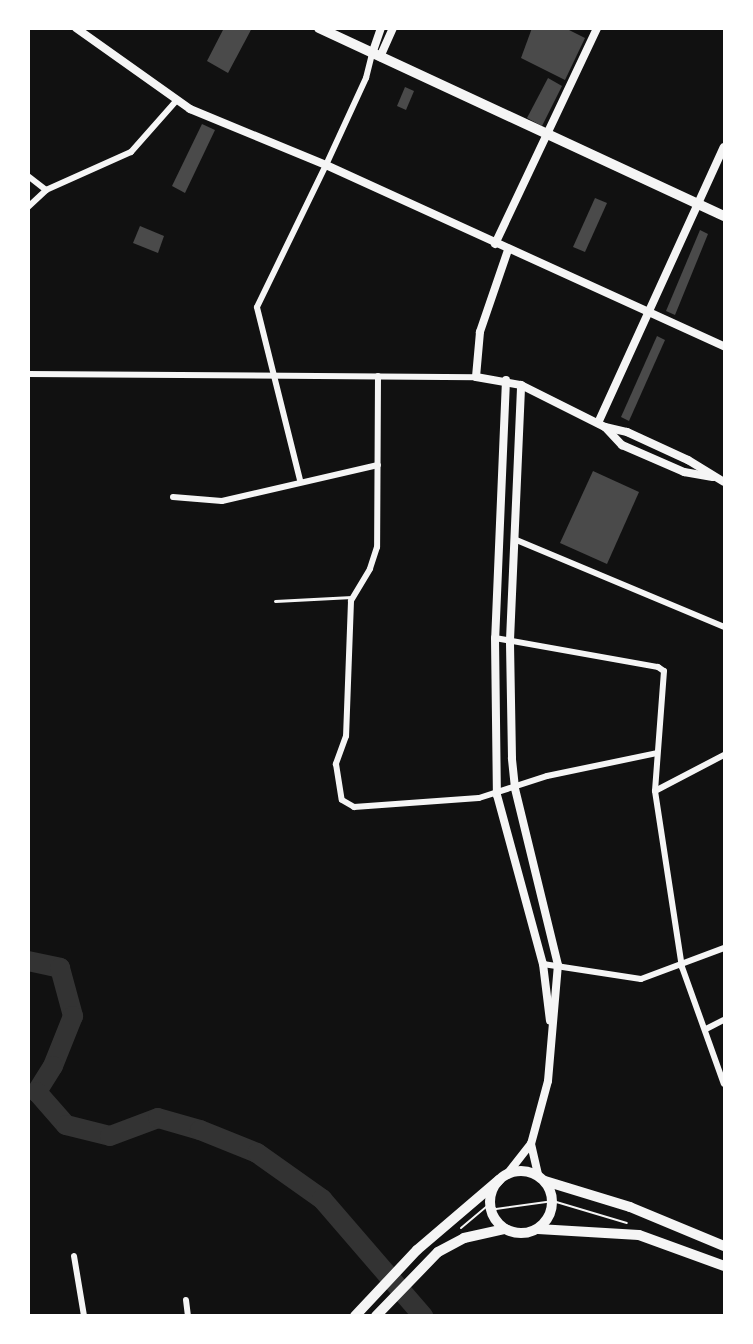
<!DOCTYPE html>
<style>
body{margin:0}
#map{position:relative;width:753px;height:1344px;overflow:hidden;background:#111;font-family:"Noto Sans",sans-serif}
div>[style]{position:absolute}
.river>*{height:20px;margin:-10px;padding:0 10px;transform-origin:10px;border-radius:10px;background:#333}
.building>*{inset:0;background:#4a4a4a}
.path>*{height:2px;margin:-1px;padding:0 1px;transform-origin:1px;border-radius:1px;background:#f5f5f5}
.service>*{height:3px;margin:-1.5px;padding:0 1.5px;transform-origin:1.5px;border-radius:1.5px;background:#f5f5f5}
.minor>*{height:6px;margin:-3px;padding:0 3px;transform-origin:3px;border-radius:3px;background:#f5f5f5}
.tertiary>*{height:8px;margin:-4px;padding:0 4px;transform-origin:4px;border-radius:4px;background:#f5f5f5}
.primary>*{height:10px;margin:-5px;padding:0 5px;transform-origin:5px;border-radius:5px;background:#f5f5f5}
.primary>.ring{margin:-5px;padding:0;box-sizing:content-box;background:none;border:10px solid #f5f5f5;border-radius:50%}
.trunk>*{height:10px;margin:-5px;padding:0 5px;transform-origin:5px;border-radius:5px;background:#f5f5f5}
span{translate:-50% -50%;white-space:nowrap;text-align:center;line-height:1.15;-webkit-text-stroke:5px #fff;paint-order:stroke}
.frame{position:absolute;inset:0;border:30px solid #fff;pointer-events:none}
</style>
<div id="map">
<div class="river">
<i style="left:28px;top:961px;width:33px;rotate:12deg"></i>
<i style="left:60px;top:968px;width:50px;rotate:74.8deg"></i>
<i style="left:73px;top:1016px;width:54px;rotate:111.8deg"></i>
<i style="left:53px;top:1066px;width:31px;rotate:122deg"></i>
<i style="left:37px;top:1092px;width:44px;rotate:48.7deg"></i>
<i style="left:66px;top:1125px;width:45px;rotate:14deg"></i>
<i style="left:110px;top:1136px;width:51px;rotate:-20.6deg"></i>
<i style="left:158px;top:1118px;width:44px;rotate:15.9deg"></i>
<i style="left:200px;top:1130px;width:61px;rotate:22deg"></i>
<i style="left:257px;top:1153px;width:80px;rotate:35.3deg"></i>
<i style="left:322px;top:1199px;width:155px;rotate:49.2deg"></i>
</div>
<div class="building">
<i style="clip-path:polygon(224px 28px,252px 28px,228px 73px,207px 61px)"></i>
<i style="clip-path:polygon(532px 28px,565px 28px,585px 38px,565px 80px,521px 58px)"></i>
<i style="clip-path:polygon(548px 78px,562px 86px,542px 126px,527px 118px)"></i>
<i style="clip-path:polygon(405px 87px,414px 91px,406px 110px,397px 106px)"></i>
<i style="clip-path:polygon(202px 124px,215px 130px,185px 193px,172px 186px)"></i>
<i style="clip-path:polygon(595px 198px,607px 203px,585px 252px,573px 247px)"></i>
<i style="clip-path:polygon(140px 226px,164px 236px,158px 253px,133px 243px)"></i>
<i style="clip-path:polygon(700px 230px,708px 234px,675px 315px,666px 311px)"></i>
<i style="clip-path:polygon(657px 336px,665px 340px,629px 421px,621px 417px)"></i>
<i style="clip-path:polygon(593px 471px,639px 492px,607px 564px,560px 543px)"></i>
</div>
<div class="path">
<i style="left:461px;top:1228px;width:38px;rotate:-40deg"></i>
<i style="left:490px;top:1204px;width:8px;rotate:40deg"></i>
<i style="left:496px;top:1209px;width:58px;rotate:-8deg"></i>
<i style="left:553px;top:1201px;width:77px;rotate:16.6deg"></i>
</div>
<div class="service">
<i style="left:275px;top:601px;width:77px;rotate:-3deg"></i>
</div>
<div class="minor">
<i style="left:28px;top:176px;width:23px;rotate:38deg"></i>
<i style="left:28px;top:207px;width:25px;rotate:-43deg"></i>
<i style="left:46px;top:190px;width:93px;rotate:-24.1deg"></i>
<i style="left:131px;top:152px;width:69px;rotate:-48.5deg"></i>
<i style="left:28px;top:374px;width:448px;rotate:0.4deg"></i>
<i style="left:378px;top:376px;width:171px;rotate:90.3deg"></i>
<i style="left:377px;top:547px;width:23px;rotate:108deg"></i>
<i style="left:370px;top:569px;width:37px;rotate:121deg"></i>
<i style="left:351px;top:601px;width:135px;rotate:92.1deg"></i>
<i style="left:346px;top:736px;width:30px;rotate:110deg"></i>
<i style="left:336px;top:764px;width:36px;rotate:81deg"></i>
<i style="left:342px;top:800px;width:14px;rotate:30deg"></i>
<i style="left:354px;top:807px;width:125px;rotate:-4.1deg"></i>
<i style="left:479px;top:798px;width:71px;rotate:-17.9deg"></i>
<i style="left:547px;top:776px;width:112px;rotate:-11.8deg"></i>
<i style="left:300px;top:480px;width:178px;rotate:-104deg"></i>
<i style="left:257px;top:307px;width:158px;rotate:-64.1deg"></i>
<i style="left:326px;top:165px;width:96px;rotate:-65.3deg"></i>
<i style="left:366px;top:78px;width:25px;rotate:-76deg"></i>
<i style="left:173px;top:497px;width:49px;rotate:4.7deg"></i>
<i style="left:222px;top:501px;width:160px;rotate:-13deg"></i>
<i style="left:514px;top:539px;width:228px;rotate:22.7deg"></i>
<i style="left:495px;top:638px;width:166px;rotate:10.1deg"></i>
<i style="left:658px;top:667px;width:7px;rotate:34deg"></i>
<i style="left:664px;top:671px;width:120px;rotate:94.3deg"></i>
<i style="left:655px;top:791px;width:178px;rotate:81.3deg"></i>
<i style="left:682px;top:967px;width:124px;rotate:70.3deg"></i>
<i style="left:655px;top:791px;width:78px;rotate:-27.6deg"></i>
<i style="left:543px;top:964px;width:99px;rotate:8.7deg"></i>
<i style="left:641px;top:979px;width:89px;rotate:-20.5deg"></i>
<i style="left:706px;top:1029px;width:20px;rotate:-27deg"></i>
<i style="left:74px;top:1256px;width:61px;rotate:80.5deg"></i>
<i style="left:186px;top:1300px;width:16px;rotate:83deg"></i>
</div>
<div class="tertiary">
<i style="left:76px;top:28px;width:140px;rotate:35.4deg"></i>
<i style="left:190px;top:109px;width:147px;rotate:22.4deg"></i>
<i style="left:326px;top:165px;width:437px;rotate:24.5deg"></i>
<i style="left:372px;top:54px;width:28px;rotate:-71deg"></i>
<i style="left:380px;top:57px;width:32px;rotate:-66deg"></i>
<i style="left:495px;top:244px;width:239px;rotate:-64.7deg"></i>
<i style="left:508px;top:250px;width:87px;rotate:108.9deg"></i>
<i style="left:480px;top:332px;width:45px;rotate:95.1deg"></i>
<i style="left:476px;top:377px;width:46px;rotate:10.1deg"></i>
<i style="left:521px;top:385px;width:94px;rotate:26.6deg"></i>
<i style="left:605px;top:427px;width:23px;rotate:13deg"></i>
<i style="left:627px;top:432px;width:67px;rotate:24.7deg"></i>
<i style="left:688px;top:460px;width:42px;rotate:31.4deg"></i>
<i style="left:506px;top:380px;width:258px;rotate:92.4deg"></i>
<i style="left:495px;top:638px;width:157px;rotate:89.3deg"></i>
<i style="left:497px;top:795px;width:175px;rotate:74.8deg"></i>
<i style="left:543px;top:964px;width:57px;rotate:83deg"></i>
<i style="left:598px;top:423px;width:303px;rotate:-65.5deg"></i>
<i style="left:605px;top:427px;width:25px;rotate:47deg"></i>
<i style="left:622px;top:445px;width:68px;rotate:23.5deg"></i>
<i style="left:684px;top:472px;width:29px;rotate:10deg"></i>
<i style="left:531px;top:1144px;width:32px;rotate:77deg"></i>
<i style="left:508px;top:1173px;width:37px;rotate:-52deg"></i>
<i style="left:531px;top:1144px;width:65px;rotate:-74.9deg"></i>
<i style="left:548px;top:1081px;width:116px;rotate:-85.1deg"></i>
<i style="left:558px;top:965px;width:182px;rotate:-103.7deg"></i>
<i style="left:515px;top:788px;width:30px;rotate:-96deg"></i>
<i style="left:512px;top:758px;width:118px;rotate:-91deg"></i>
<i style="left:510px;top:640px;width:255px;rotate:-87.5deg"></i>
</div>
<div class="primary">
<i class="ring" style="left:490px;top:1171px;width:52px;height:52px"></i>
<i style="left:545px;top:1181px;width:89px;rotate:17deg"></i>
<i style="left:630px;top:1207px;width:102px;rotate:22.5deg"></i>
<i style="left:538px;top:1229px;width:101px;rotate:3.4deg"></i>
<i style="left:639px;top:1235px;width:90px;rotate:20deg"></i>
<i style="left:355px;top:1316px;width:91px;rotate:-46.8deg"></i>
<i style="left:417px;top:1250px;width:108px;rotate:-40.5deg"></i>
<i style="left:376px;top:1316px;width:89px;rotate:-45.9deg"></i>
<i style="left:438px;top:1252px;width:30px;rotate:-28deg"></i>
<i style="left:464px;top:1238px;width:42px;rotate:-12.4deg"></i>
</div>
<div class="trunk">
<i style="left:319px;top:28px;width:447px;rotate:24.9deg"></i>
</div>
<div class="frame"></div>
</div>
